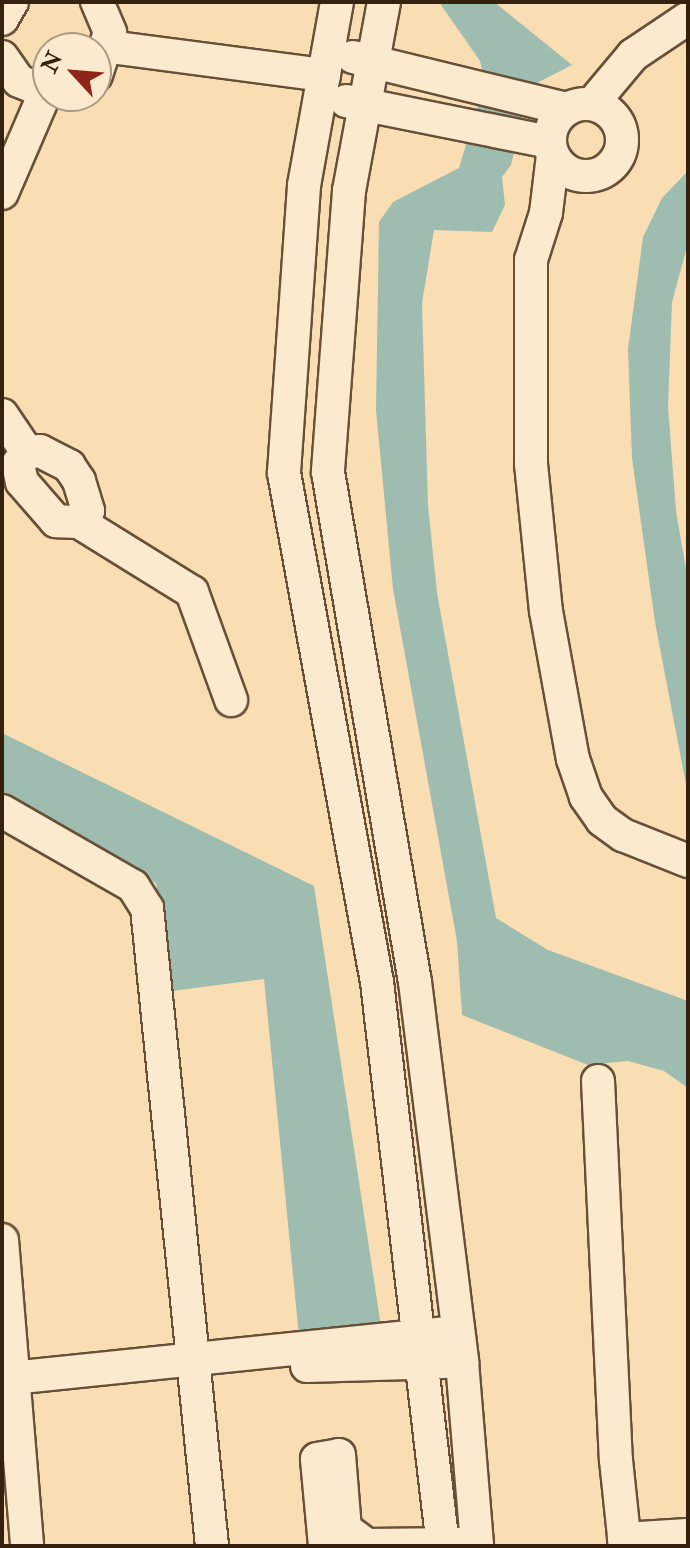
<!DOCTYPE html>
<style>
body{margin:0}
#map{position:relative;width:690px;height:1548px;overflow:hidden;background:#f9deb3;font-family:"IM FELL Double Pica",serif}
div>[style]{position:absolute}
.water>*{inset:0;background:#9ebcaf}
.roads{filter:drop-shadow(2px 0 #675037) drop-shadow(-2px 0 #675037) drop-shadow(0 2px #675037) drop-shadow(0 -2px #675037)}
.minor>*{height:32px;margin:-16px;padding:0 16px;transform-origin:16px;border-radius:16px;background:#fbeace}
.minor>.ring{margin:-16px;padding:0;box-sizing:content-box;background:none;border:32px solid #fbeace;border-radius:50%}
span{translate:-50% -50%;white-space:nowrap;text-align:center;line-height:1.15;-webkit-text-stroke:7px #fbeace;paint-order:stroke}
.frame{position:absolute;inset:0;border:4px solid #36210e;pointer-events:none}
.north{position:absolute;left:32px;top:32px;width:80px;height:80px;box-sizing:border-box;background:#fbeace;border:2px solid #ac9a81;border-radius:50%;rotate:296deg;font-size:22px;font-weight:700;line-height:32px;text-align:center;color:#36210e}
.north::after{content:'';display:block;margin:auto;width:28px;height:36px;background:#8f2418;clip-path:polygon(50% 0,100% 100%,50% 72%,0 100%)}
</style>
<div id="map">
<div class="water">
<i style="clip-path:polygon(439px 2px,494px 2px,572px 65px,529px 87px,511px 165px,502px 177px,505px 205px,492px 232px,434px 230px,422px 303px,428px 505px,437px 593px,496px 918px,548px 950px,688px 1001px,688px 1088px,664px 1071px,628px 1061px,588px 1065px,462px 1015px,457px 941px,393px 589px,376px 410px,379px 222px,393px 202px,459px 168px,485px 82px,480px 61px)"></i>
<i style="clip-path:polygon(688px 171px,688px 243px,672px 302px,668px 407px,676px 511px,688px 581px,688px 795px,655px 622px,632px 458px,628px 349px,643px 237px,662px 198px)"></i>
<i style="clip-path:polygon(2px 733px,314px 886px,382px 1333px,299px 1336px,264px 979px,172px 991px,156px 883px,2px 803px)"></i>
</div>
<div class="roads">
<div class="minor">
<i style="left:337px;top:2px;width:187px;rotate:100.2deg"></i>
<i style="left:304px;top:186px;width:288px;rotate:94deg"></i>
<i style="left:284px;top:473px;width:517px;rotate:79.65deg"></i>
<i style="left:377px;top:982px;width:568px;rotate:83.33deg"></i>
<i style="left:384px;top:2px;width:192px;rotate:100.5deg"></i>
<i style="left:349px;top:191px;width:282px;rotate:94.3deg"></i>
<i style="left:328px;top:472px;width:517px;rotate:80.32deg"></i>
<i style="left:415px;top:982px;width:383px;rotate:82.9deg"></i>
<i style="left:462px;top:1362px;width:185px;rotate:85.3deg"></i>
<i style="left:2px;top:19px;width:20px;rotate:-60deg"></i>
<i style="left:110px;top:47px;width:216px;rotate:7.5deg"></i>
<i style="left:2px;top:57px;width:29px;rotate:55deg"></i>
<i style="left:19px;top:81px;width:31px;rotate:22deg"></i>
<i style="left:353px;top:57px;width:220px;rotate:13.7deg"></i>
<i style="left:96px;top:75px;width:45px;rotate:-72deg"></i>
<i style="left:110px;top:32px;width:33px;rotate:-113deg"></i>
<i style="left:346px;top:101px;width:208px;rotate:11.4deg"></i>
<i class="ring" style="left:550px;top:104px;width:40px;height:40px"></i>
<i style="left:592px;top:104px;width:64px;rotate:-50.1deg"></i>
<i style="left:633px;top:55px;width:66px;rotate:-33.9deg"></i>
<i style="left:553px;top:155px;width:58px;rotate:96.9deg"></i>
<i style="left:546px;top:213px;width:49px;rotate:107.7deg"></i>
<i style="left:531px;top:260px;width:204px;rotate:90deg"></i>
<i style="left:531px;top:464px;width:148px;rotate:84.2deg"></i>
<i style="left:546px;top:611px;width:150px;rotate:79.7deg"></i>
<i style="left:573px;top:759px;width:40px;rotate:71.1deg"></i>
<i style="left:586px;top:797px;width:28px;rotate:55deg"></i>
<i style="left:602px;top:820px;width:26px;rotate:36deg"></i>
<i style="left:623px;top:835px;width:70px;rotate:21.8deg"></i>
<i style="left:2px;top:193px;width:109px;rotate:-66.7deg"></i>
<i style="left:2px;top:415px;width:45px;rotate:56deg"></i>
<i style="left:40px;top:451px;width:33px;rotate:27deg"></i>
<i style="left:69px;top:466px;width:18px;rotate:56deg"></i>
<i style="left:79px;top:481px;width:31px;rotate:73deg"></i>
<i style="left:88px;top:511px;width:14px;rotate:129deg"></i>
<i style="left:79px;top:522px;width:23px;rotate:-178deg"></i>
<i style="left:56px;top:521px;width:52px;rotate:-131.1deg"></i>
<i style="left:22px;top:482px;width:18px;rotate:-103deg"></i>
<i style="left:18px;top:464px;width:15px;rotate:-53deg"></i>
<i style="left:27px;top:452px;width:13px;rotate:-4deg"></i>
<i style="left:79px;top:522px;width:133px;rotate:31.8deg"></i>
<i style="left:192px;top:592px;width:115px;rotate:70.1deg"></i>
<i style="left:2px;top:811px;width:151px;rotate:29.8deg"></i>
<i style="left:133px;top:886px;width:26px;rotate:58deg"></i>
<i style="left:147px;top:908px;width:641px;rotate:84.18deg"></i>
<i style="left:598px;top:1081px;width:379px;rotate:87.3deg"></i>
<i style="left:616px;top:1460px;width:86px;rotate:84deg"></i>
<i style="left:2px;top:1240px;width:307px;rotate:85.3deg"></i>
<i style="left:307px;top:1366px;width:137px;rotate:-1.7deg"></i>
<i style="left:2px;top:1379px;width:440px;rotate:-5.9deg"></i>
<i style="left:624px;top:1539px;width:64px;rotate:-3.6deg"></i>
<i style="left:325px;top:1546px;width:87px;rotate:-95.3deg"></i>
<i style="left:317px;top:1459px;width:22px;rotate:-10deg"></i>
<i style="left:339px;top:1455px;width:74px;rotate:85.4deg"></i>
<i style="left:345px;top:1529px;width:27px;rotate:36deg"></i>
<i style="left:367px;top:1545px;width:94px;rotate:-0.6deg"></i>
</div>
</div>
<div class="frame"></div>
<div class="north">N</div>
</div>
